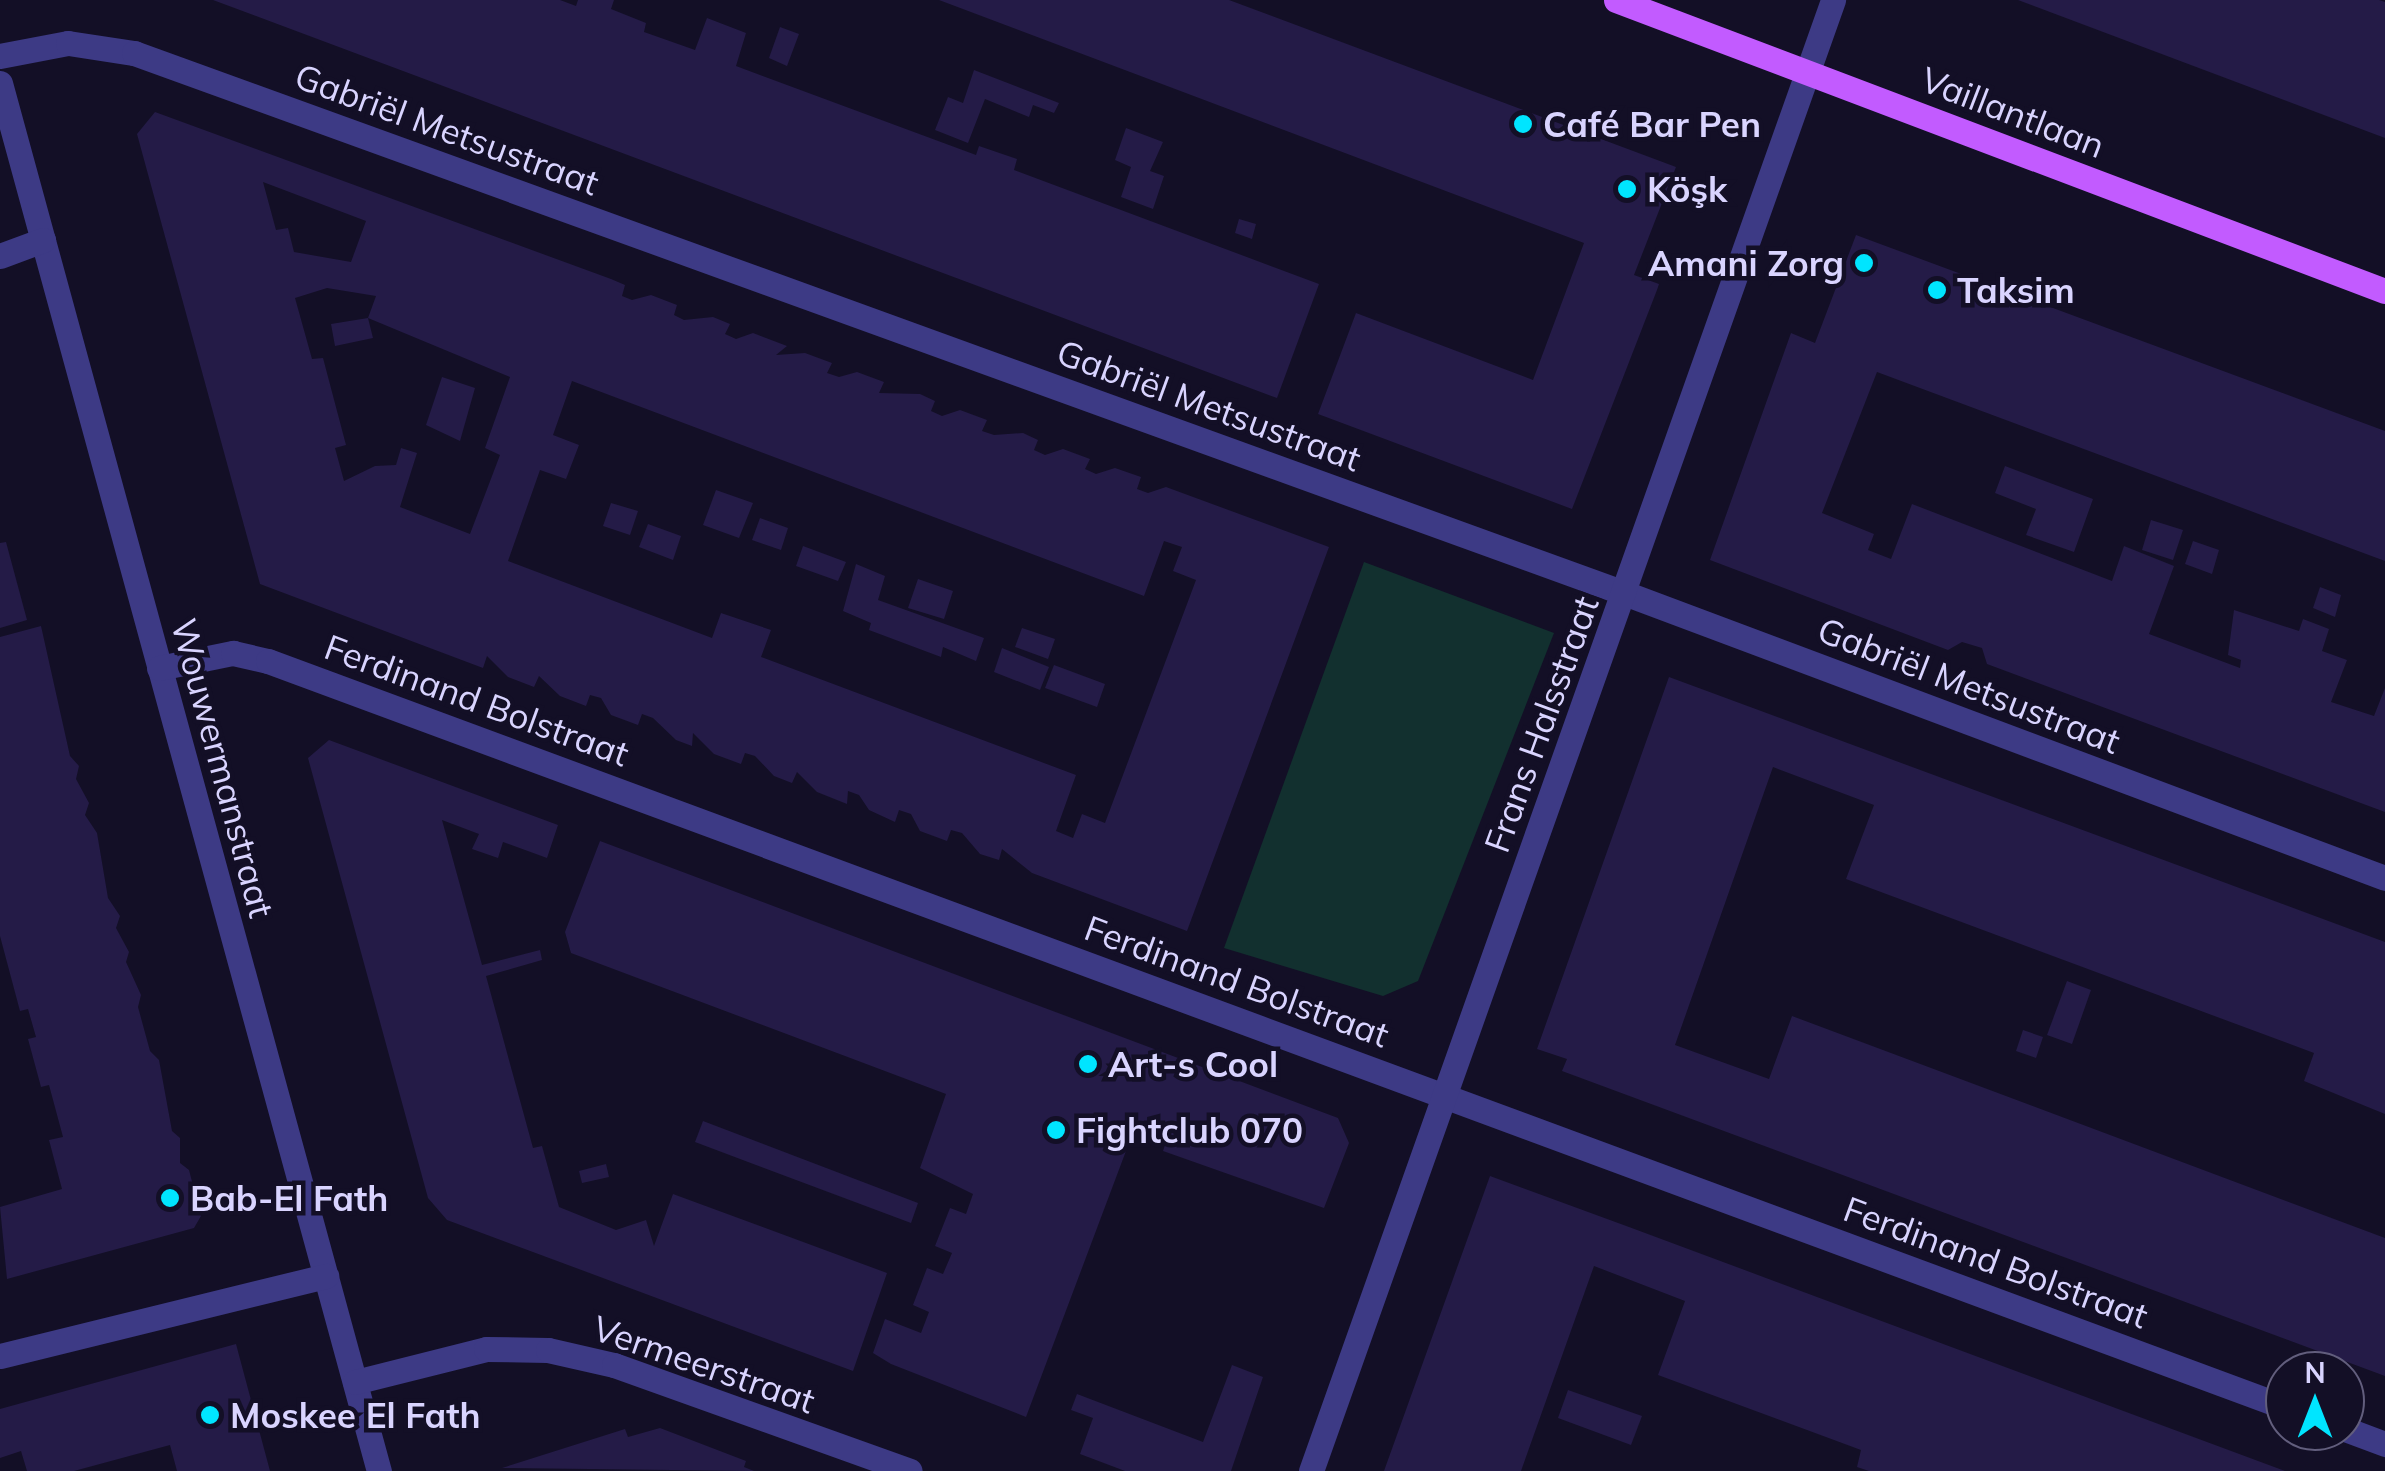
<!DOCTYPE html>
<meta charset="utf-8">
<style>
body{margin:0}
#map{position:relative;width:2385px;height:1471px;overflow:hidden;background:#130f26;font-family:Mulish,sans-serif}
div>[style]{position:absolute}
.green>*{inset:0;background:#12302f}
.building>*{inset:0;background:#241b47}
.minor>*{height:25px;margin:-12.5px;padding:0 12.5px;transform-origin:12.5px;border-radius:12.5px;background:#3d3a85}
.major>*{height:25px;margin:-12.5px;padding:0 12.5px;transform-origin:12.5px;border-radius:12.5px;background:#c25bff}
.dots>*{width:28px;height:28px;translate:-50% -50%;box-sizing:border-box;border:5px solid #130f26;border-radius:50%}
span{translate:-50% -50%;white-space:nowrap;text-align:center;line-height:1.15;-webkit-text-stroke:9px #130f26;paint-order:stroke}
.street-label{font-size:35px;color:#d9d4ff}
.poi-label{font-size:35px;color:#d9d4ff;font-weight:700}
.left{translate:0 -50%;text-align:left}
.right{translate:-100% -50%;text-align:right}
.north{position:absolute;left:2265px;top:1351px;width:100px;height:100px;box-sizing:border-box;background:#130f26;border:2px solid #625e7d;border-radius:50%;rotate:0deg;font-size:28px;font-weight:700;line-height:40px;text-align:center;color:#d9d4ff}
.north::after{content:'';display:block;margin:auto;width:35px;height:45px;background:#00e5ff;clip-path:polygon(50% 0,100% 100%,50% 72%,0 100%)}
</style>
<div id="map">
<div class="green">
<i style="clip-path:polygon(1364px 562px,1554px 633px,1418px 981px,1383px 996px,1224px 948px)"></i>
</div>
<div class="building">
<i style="clip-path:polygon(213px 0,560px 0,576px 6px,578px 0,614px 0,611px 9px,646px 23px,644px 32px,695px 50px,707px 18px,746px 33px,736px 66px,976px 155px,979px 146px,1017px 159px,1014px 170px,1319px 284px,1277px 398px)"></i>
<i style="clip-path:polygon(939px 0,1229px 0,1676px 167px,1634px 275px,1659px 284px,1657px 290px,1572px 509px,1318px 414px,1356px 313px,1533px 380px,1584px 243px)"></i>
<i style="clip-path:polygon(2018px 0,2379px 0,2385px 2px,2385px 138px)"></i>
<i style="clip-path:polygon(780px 27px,799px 34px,787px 66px,769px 58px)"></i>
<i style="clip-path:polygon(974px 70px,1059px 103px,1054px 113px,1033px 105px,1029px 117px,985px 99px,968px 143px,935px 130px,948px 97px,963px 103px)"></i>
<i style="clip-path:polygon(evenodd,155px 112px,611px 279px,625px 285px,622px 296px,632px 300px,651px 295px,677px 305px,674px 315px,684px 320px,713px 317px,730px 324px,725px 334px,736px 339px,753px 333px,787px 346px,776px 355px,805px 353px,832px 363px,827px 373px,839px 377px,857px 372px,884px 382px,879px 393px,920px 394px,935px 401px,931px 411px,942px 416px,960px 410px,987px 420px,982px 431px,994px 435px,1023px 433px,1038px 440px,1034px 450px,1045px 455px,1063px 449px,1090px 459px,1085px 469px,1096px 474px,1115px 468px,1141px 477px,1137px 489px,1148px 493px,1166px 487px,1329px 547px,1187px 931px,1032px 873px,1002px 849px,999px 860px,980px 854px,962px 833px,951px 830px,947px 841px,920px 831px,911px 814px,899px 810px,895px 822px,869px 810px,859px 795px,848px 791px,847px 804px,817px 792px,797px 772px,792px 783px,774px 776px,755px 756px,745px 753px,741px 764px,714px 754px,693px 733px,692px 746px,676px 740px,653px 718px,642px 714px,638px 725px,611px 715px,601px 698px,590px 695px,586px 706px,560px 696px,539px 676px,534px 687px,508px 677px,487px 656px,483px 668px,260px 584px,137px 134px,155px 112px,263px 182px,366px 221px,351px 262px,294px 252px,288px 228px,276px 230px,263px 182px,155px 112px,327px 288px,376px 296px,368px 318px,331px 324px,335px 346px,373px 338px,368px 318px,510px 377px,485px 448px,500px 455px,470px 534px,400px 507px,417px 453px,401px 448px,396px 465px,375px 466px,344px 481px,335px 448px,346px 445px,323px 358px,312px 359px,295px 298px,327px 288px,155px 112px,572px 381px,1144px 596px,1164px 541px,1182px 547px,1173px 571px,1196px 580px,1105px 823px,1082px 814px,1073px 838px,1056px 831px,1076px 775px,761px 657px,771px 630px,721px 613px,712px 638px,508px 561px,540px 470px,566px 479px,579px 445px,553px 435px,572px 381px)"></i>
<i style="clip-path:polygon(1126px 128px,1163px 142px,1150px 171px,1164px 176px,1153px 209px,1121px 197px,1131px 167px,1115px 160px)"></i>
<i style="clip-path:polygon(1239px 219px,1256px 224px,1252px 239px,1235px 233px)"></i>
<i style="clip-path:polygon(1856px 235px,2385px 431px,2385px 561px,1877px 372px,1822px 513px,1874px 534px,1868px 550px,1891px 559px,1912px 504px,2112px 581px,2124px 546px,2174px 566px,2149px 634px,2240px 668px,2241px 660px,2228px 655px,2234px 610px,2299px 631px,2303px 619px,2329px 629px,2322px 651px,2347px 660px,2331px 702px,2374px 716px,2385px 688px,2385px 812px,1987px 664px,1982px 648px,1962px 642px,1948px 650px,1710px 560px,1791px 333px,1815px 343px)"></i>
<i style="clip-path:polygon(442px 377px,475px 388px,460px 441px,426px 425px)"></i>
<i style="clip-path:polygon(2005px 466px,2093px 499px,2074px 552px,2026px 535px,2036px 509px,1995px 493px)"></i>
<i style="clip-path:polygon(716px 490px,753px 503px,739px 538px,703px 525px)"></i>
<i style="clip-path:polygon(611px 503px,638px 511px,630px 535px,603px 526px)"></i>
<i style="clip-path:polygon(760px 518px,788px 528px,781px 550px,752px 540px)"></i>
<i style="clip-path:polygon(2151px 520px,2183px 530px,2173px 560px,2142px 550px)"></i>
<i style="clip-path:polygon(648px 524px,681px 536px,673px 560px,639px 547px)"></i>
<i style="clip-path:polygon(2193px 541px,2219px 550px,2212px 574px,2185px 564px)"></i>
<i style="clip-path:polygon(6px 542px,27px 620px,0 628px,0 543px)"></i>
<i style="clip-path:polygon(803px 546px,846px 562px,838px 581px,796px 566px)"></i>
<i style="clip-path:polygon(856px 564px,885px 576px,878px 600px,984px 638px,976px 661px,943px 647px,941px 657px,869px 630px,871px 623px,843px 611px)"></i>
<i style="clip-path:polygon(918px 579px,953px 591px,944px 619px,908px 608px)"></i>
<i style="clip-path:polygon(2320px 587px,2341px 595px,2335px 617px,2313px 608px)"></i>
<i style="clip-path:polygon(41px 626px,70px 756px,79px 766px,76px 779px,89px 803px,85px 815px,97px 833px,108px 898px,120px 916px,116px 928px,129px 952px,126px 962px,141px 995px,138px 1007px,150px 1051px,159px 1060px,172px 1131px,180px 1138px,180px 1163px,189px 1170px,201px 1216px,194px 1228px,7px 1279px,0 1207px,62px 1189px,49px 1140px,63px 1137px,49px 1085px,41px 1087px,28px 1039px,36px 1037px,28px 1009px,20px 1011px,0 936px,0 637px)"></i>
<i style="clip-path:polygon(1022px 628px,1055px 639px,1048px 659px,1015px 647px)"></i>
<i style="clip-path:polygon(1002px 648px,1049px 667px,1040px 690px,994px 672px)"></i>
<i style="clip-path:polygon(1054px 665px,1105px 684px,1097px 707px,1045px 688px)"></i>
<i style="clip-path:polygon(1669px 677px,2385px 942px,2385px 1114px,2304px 1081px,2314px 1053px,1846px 879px,1874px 805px,1773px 767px,1675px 1045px,1769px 1079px,1792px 1016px,2385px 1238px,2385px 1376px,1562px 1071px,1567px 1059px,1537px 1049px)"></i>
<i style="clip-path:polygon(329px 740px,558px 825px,547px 858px,503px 842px,498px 858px,472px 849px,479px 834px,442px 820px,482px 965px,540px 950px,542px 960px,486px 976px,533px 1148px,542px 1146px,559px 1207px,616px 1230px,646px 1220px,654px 1246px,673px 1194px,887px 1273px,853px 1371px,447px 1220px,428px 1198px,308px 758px)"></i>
<i style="clip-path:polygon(600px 841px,1338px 1118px,1349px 1143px,1324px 1208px,1163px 1151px,1167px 1139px,1135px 1127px,1026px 1417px,891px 1364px,873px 1353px,885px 1319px,921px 1333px,929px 1312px,913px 1305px,927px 1268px,943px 1274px,952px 1253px,935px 1246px,950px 1208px,966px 1214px,973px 1194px,920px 1168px,946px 1094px,571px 953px,565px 932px)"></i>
<i style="clip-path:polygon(2067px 981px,2091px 990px,2072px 1044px,2047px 1035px)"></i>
<i style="clip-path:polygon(2023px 1030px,2043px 1037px,2036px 1058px,2016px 1051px)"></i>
<i style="clip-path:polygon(703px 1121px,918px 1203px,911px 1223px,695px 1142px)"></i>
<i style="clip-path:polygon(606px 1164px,609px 1177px,582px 1183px,579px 1171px)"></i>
<i style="clip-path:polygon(1490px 1176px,1629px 1227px,2285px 1471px,1869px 1471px,1857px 1467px,1861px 1450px,1658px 1375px,1685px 1301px,1594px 1266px,1521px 1471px,1384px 1471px)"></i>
<i style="clip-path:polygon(236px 1344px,270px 1471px,177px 1471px,170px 1445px,74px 1471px,27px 1471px,21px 1451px,0 1458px,0 1409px)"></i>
<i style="clip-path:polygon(1232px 1365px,1263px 1377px,1231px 1471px,1125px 1471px,1080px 1454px,1093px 1418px,1071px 1410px,1077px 1394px,1203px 1442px)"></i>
<i style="clip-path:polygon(1568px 1390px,1642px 1416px,1631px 1445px,1558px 1418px)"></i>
<i style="clip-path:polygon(660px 1428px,746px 1461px,744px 1467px,754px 1471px,502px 1468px,625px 1429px,628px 1437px)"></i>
</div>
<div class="minor">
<i style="left:0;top:56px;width:69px;rotate:-10.8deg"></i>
<i style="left:68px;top:43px;width:67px;rotate:8.6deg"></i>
<i style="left:134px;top:53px;width:1588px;rotate:19.92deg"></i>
<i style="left:1627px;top:594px;width:809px;rotate:20.54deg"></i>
<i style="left:0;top:83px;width:1439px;rotate:74.73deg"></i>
<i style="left:0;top:256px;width:46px;rotate:-20.4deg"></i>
<i style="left:159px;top:668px;width:76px;rotate:-11.5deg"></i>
<i style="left:233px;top:653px;width:36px;rotate:13deg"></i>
<i style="left:268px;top:661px;width:2151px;rotate:20.3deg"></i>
<i style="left:0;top:1356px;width:336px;rotate:-13.8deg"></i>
<i style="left:355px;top:1382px;width:135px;rotate:-14.1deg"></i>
<i style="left:486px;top:1349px;width:62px;rotate:0.9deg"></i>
<i style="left:548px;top:1350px;width:68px;rotate:12.8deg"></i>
<i style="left:614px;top:1365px;width:314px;rotate:19.7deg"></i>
<i style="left:2345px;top:1429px;width:43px;rotate:20.6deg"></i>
<i style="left:1311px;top:1471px;width:1561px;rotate:-70.46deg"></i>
</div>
<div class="major">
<i style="left:1616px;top:0;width:822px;rotate:20.73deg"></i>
</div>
<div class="dots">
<i style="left:1523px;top:124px;background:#00e5ff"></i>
<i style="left:1627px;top:189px;background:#00e5ff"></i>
<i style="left:1864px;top:263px;background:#00e5ff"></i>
<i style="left:1937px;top:290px;background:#00e5ff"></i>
<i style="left:1088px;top:1064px;background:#00e5ff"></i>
<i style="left:1056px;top:1130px;background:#00e5ff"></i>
<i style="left:170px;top:1198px;background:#00e5ff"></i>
<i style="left:210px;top:1415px;background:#00e5ff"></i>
</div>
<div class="street-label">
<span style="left:2013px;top:112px;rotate:21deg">Vaillantlaan</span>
<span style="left:447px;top:129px;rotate:20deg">Gabriël Metsustraat</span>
<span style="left:1209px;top:405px;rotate:20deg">Gabriël Metsustraat</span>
<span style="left:1969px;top:685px;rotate:21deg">Gabriël Metsustraat</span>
<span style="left:477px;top:700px;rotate:20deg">Ferdinand Bolstraat</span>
<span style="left:1541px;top:724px;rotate:-70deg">Frans Halsstraat</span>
<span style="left:223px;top:768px;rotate:75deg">Wouwermanstraat</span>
<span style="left:1237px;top:981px;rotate:20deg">Ferdinand Bolstraat</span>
<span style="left:1996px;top:1262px;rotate:20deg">Ferdinand Bolstraat</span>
<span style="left:704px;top:1364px;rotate:19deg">Vermeerstraat</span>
</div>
<div class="poi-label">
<span class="left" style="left:1543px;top:124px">Café Bar Pen</span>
<span class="left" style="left:1647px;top:189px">Köşk</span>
<span class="right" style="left:1844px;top:263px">Amani Zorg</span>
<span class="left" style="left:1957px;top:290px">Taksim</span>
<span class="left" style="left:1108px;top:1064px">Art-s Cool</span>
<span class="left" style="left:1076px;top:1130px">Fightclub 070</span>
<span class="left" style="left:190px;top:1198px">Bab-El Fath</span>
<span class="left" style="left:230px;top:1415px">Moskee El Fath</span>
</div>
<div class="north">N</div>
</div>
